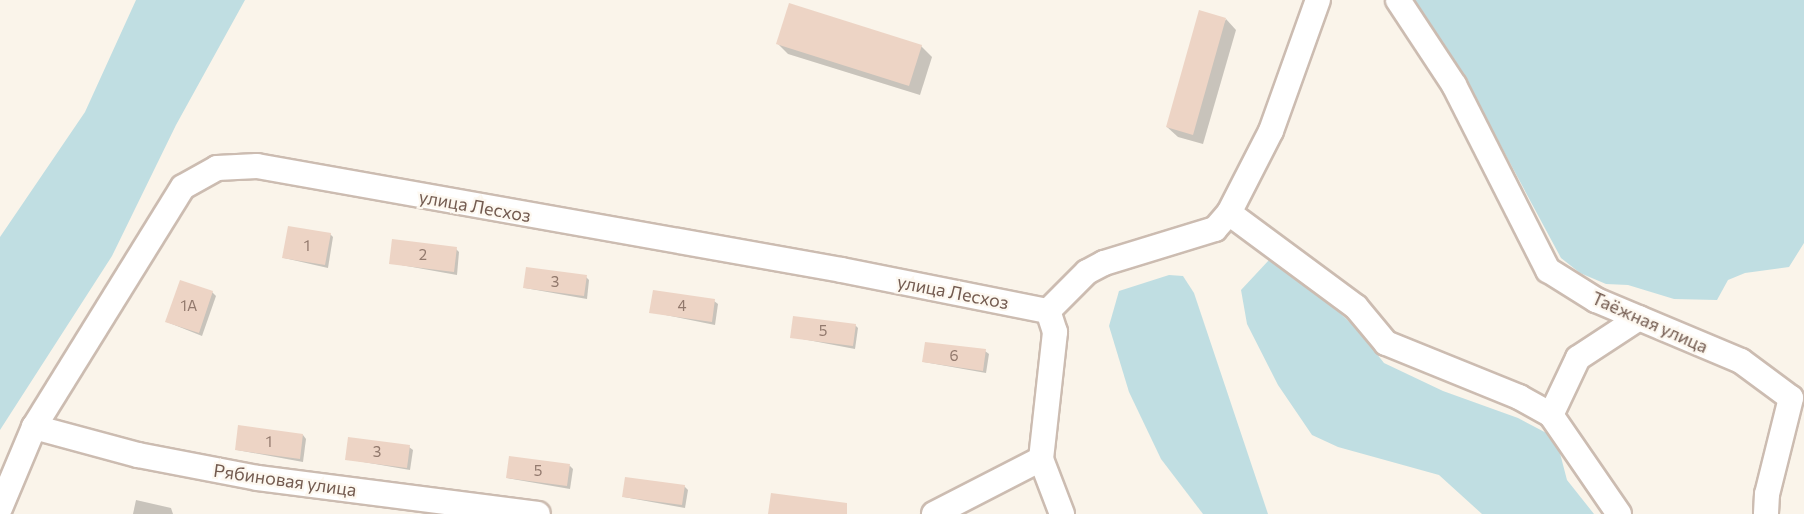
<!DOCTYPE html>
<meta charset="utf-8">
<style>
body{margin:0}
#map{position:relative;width:1804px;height:514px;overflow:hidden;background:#faf4ea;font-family:Commissioner,sans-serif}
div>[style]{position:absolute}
.water>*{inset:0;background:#c0dee2}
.shadow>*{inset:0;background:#0003}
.building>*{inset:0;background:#edd4c5}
.roads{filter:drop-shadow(2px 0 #ccbcb1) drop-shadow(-2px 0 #ccbcb1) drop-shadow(0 2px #ccbcb1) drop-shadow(0 -2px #ccbcb1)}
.minor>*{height:24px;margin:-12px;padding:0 12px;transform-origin:12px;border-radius:12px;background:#fff}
span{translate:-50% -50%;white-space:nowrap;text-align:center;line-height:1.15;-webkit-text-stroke:4.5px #fdf8f0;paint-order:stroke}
.number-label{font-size:15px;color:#92796d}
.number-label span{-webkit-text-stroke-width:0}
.street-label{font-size:18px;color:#735b50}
</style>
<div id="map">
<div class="water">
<i style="clip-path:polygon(136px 0,245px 0,176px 125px,112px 256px,0 430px,0 237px,85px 112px)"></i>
<i style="clip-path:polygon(1412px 0,1804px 0,1804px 243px,1789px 267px,1745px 273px,1728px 280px,1717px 300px,1674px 299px,1628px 285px,1606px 284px,1580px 273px,1561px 258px,1460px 70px)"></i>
<i style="clip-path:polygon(1269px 260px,1306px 281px,1357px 329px,1384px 363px,1443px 391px,1518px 418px,1556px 438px,1567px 480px,1594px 514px,1482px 514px,1439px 475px,1338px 447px,1312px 435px,1278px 385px,1247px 324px,1241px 290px)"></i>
<i style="clip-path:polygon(1169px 275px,1183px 276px,1194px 293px,1268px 514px,1203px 514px,1161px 459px,1129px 392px,1109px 326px,1119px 291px)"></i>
</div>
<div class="shadow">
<i style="clip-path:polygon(1226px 19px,1236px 30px,1203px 144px,1178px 137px,1167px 127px)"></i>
<i style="clip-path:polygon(777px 43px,921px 46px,932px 57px,920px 95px,788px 54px)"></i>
<i style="clip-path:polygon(330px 234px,333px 237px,328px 268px,284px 258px)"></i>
<i style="clip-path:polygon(456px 249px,459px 252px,457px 275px,390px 263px)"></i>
<i style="clip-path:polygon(586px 277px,589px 280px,587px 299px,525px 288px)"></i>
<i style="clip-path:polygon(212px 292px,216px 296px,202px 336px,167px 322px)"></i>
<i style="clip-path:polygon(714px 301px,718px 304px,715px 325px,651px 312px)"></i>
<i style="clip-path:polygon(855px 325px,858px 328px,855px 349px,792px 337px)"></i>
<i style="clip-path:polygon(985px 351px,989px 354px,986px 373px,924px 362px)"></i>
<i style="clip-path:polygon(303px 435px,306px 439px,303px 462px,237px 450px)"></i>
<i style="clip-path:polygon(409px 447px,413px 450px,410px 470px,346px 459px)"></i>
<i style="clip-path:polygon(570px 466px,573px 469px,570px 489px,507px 478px)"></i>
<i style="clip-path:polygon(684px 486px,688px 490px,685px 508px,624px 497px)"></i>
<i style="clip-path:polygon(136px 500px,171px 508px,173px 514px,133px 514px)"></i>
</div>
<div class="building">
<i style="clip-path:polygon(789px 3px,922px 45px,909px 86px,776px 44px)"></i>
<i style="clip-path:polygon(1199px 10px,1226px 18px,1193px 135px,1166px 127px)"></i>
<i style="clip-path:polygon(288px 226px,331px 233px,325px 265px,282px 258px)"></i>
<i style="clip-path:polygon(392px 239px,457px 247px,454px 272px,389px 264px)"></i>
<i style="clip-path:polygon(526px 267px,587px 275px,584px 296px,523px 288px)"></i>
<i style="clip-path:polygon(180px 280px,213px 291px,199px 333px,165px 322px)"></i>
<i style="clip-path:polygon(653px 290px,715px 299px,712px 322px,649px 313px)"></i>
<i style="clip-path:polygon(793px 316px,856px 324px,853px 346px,790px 338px)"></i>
<i style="clip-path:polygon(925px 342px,986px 349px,983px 371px,922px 362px)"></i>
<i style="clip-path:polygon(238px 425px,303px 434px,300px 459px,235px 450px)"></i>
<i style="clip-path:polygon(348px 437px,410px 445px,407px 468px,345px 460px)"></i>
<i style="clip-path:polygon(509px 456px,570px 464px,567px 486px,506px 478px)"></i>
<i style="clip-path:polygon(625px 477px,685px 485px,682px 505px,622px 497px)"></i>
<i style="clip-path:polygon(771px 493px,847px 503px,847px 514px,768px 514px)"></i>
</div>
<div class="roads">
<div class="minor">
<i style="left:1398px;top:0;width:102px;rotate:56.6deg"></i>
<i style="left:1454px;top:85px;width:208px;rotate:63.1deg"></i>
<i style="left:1548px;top:270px;width:57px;rotate:32deg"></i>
<i style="left:1596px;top:300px;width:157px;rotate:22.8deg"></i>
<i style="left:1741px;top:361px;width:62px;rotate:36.5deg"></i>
<i style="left:1791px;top:398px;width:99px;rotate:104deg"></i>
<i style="left:1767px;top:494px;width:20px;rotate:93deg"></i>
<i style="left:1229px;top:213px;width:158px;rotate:36.5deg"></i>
<i style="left:1356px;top:307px;width:47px;rotate:50.2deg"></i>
<i style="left:1386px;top:343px;width:144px;rotate:22.1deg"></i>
<i style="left:1519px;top:397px;width:37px;rotate:29deg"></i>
<i style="left:1551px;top:415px;width:120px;rotate:55.5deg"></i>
<i style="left:1048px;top:311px;width:55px;rotate:-45deg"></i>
<i style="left:1087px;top:272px;width:19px;rotate:-28deg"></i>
<i style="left:1104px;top:263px;width:116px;rotate:-17deg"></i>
<i style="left:1215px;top:229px;width:21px;rotate:-49deg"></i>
<i style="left:1229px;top:213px;width:92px;rotate:-62.9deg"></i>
<i style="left:1271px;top:131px;width:139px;rotate:-70.3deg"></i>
<i style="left:1551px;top:415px;width:63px;rotate:-64.7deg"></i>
<i style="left:1578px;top:358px;width:73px;rotate:-33.3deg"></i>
<i style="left:34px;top:427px;width:108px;rotate:15.1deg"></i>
<i style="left:138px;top:455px;width:122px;rotate:10.9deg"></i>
<i style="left:258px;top:478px;width:282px;rotate:7.3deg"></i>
<i style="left:1041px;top:459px;width:59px;rotate:69.1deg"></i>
<i style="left:0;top:508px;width:88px;rotate:-67.2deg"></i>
<i style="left:34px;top:427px;width:282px;rotate:-58.2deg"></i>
<i style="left:183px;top:187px;width:39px;rotate:-29deg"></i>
<i style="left:217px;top:168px;width:40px;rotate:-2.9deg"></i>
<i style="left:257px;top:166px;width:594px;rotate:10.08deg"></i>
<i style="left:842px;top:270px;width:210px;rotate:11.3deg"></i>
<i style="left:934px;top:514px;width:120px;rotate:-27.2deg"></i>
<i style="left:1041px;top:459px;width:128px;rotate:-83.7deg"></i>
<i style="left:1055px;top:332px;width:22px;rotate:-108deg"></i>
</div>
</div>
<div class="number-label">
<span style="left:307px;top:246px">1</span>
<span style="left:423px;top:255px">2</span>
<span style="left:555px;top:282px">3</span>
<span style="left:189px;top:306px">1А</span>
<span style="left:682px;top:306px">4</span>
<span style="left:823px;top:331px">5</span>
<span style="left:954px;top:356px">6</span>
<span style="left:269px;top:442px">1</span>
<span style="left:377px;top:452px">3</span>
<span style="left:538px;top:471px">5</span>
</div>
<div class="street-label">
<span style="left:475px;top:206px;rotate:10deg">улица Лесхоз</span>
<span style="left:953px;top:292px;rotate:11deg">улица Лесхоз</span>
<span style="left:1650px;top:322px;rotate:24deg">Таёжная улица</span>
<span style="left:285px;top:480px;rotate:8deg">Рябиновая улица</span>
</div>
</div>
